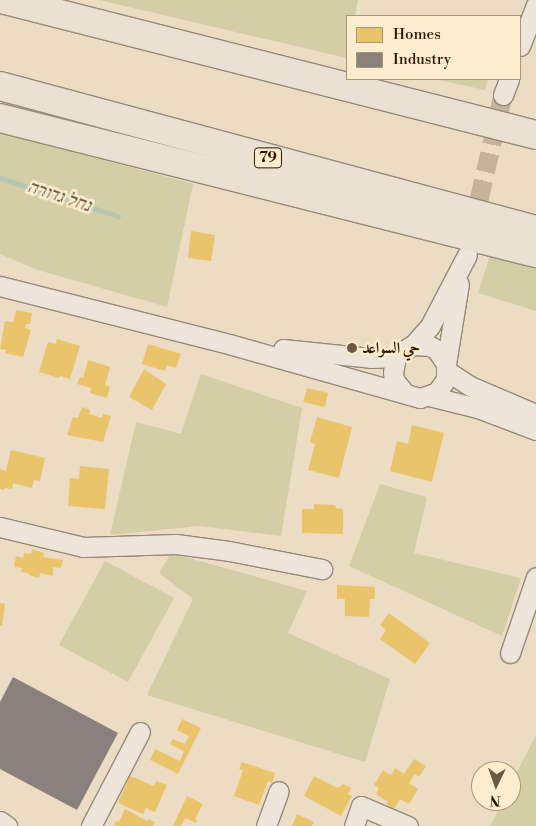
<!DOCTYPE html>
<meta charset="utf-8">
<style>
body{margin:0}
#map{position:relative;width:536px;height:826px;overflow:hidden;background:#ebdcc3;font-family:"Libre Bodoni",Amiri,"Frank Ruhl Libre",serif}
div>[style]{position:absolute}
.green>*{inset:0;background:#d3cea5}
.homes>*{inset:0;background:#e9c46a}
.industry>*{inset:0;background:#8a817c}
.stream>*{height:5px;margin:-2.5px;padding:0 2.5px;transform-origin:2.5px;border-radius:2.5px;background:#b6c7b4}
.minor-tunnel>*{height:19px;margin-top:-9.5px;transform-origin:0;background:repeating-linear-gradient(90deg,#c5b49c 0 19px,transparent 0 28px)}
.roads{filter:drop-shadow(1px 0 #958a79) drop-shadow(-1px 0 #958a79) drop-shadow(0 1px #958a79) drop-shadow(0 -1px #958a79)}
.minor>*{height:19px;margin:-9.5px;padding:0 9.5px;transform-origin:9.5px;border-radius:9.5px;background:#ede5d9}
.highway>*{height:28px;margin:-14px;padding:0 14px;transform-origin:14px;border-radius:14px;background:#eae1d2}
.dots>*{width:14px;height:14px;translate:-50% -50%;box-sizing:border-box;border:2px solid #fdeccd;border-radius:50%}
span{translate:-50% -50%;white-space:nowrap;text-align:center;line-height:1.15;-webkit-text-stroke:5px #fdeccd;paint-order:stroke}
.shield-label span{padding:1px 4px;background:#fdeccd;border:1px solid;border-radius:4px;-webkit-text-stroke-width:0}
.shield-label{font-size:15px;color:#2b1300;font-weight:700}
.poi-label{font-size:16px;color:#2b1300;font-weight:700}
.left{translate:0 -50%;text-align:left}
.water-label{font-size:18px;color:#544f3d;font-style:italic}
.legend{position:absolute;left:346px;top:15px;width:175px;height:65px;box-sizing:border-box;background:#fdeccd;border:1px solid #a9957b;margin:0;padding:6px 9px;list-style:none;font-size:15px;color:#2b1300}
.legend li{display:flex;align-items:center;gap:10px;height:25px}
.legend b{width:25px;border:1px solid #a9957b}
.north{position:absolute;left:471px;top:761px;width:50px;height:50px;box-sizing:border-box;background:#fdeccd;border:1px solid #a9957b;border-radius:50%;rotate:183deg;font-size:14px;font-weight:700;line-height:20px;text-align:center;color:#2b1300}
.north::after{content:'';display:block;margin:auto;width:18px;height:22px;background:#6e5944;clip-path:polygon(50% 0,100% 100%,50% 72%,0 100%)}
</style>
<div id="map">
<div class="green">
<i style="clip-path:polygon(99px 0,358px 0,355px 16px,347px 16px,347px 58px)"></i>
<i style="clip-path:polygon(435px 79px,488px 79px,485px 90px)"></i>
<i style="clip-path:polygon(0 132px,193px 184px,167px 307px,38px 270px,0 254px)"></i>
<i style="clip-path:polygon(492px 250px,536px 264px,536px 311px,478px 293px)"></i>
<i style="clip-path:polygon(201px 374px,302px 408px,281px 536px,199px 526px,110px 535px,136px 422px,181px 434px)"></i>
<i style="clip-path:polygon(380px 484px,427px 497px,414px 553px,521px 578px,502px 636px,349px 566px)"></i>
<i style="clip-path:polygon(171px 553px,307px 591px,288px 633px,390px 679px,365px 762px,147px 695px,193px 599px,159px 573px)"></i>
<i style="clip-path:polygon(105px 561px,174px 598px,128px 682px,59px 645px)"></i>
<i style="clip-path:polygon(536px 735px,536px 826px,490px 826px,503px 801px,511px 801px,511px 784px)"></i>
</div>
<div class="homes">
<i style="clip-path:polygon(191px 231px,215px 235px,211px 261px,188px 258px)"></i>
<i style="clip-path:polygon(16px 310px,32px 313px,30px 324px,26px 324px,25px 328px,31px 330px,23px 357px,5px 353px,6px 350px,0 349px,5px 321px,13px 322px)"></i>
<i style="clip-path:polygon(57px 339px,80px 346px,70px 379px,60px 376px,59px 378px,39px 372px,48px 342px,56px 344px)"></i>
<i style="clip-path:polygon(148px 344px,181px 354px,176px 368px,167px 365px,165px 371px,142px 364px)"></i>
<i style="clip-path:polygon(88px 360px,110px 367px,105px 385px,110px 387px,107px 398px,90px 393px,91px 388px,77px 384px,80px 377px,83px 378px)"></i>
<i style="clip-path:polygon(144px 369px,166px 384px,152px 410px,129px 397px)"></i>
<i style="clip-path:polygon(307px 388px,328px 393px,325px 407px,303px 402px)"></i>
<i style="clip-path:polygon(82px 407px,90px 410px,89px 414px,102px 418px,103px 414px,111px 416px,103px 442px,67px 435px,73px 417px,78px 418px)"></i>
<i style="clip-path:polygon(317px 417px,352px 427px,339px 478px,308px 470px,315px 444px,310px 442px)"></i>
<i style="clip-path:polygon(412px 425px,444px 433px,432px 482px,390px 471px,397px 441px,408px 444px)"></i>
<i style="clip-path:polygon(11px 450px,45px 458px,40px 481px,34px 480px,32px 488px,13px 483px,12px 489px,5px 488px,4px 490px,0 489px,0 469px,6px 471px)"></i>
<i style="clip-path:polygon(80px 466px,109px 469px,105px 509px,68px 506px,70px 478px,79px 479px)"></i>
<i style="clip-path:polygon(314px 504px,335px 505px,336px 508px,343px 509px,343px 534px,302px 533px,302px 509px,314px 509px)"></i>
<i style="clip-path:polygon(32px 549px,44px 553px,43px 557px,63px 560px,61px 568px,53px 567px,53px 576px,40px 573px,39px 578px,29px 575px,29px 573px,21px 572px,22px 568px,14px 567px,16px 556px,23px 558px,24px 553px,31px 554px)"></i>
<i style="clip-path:polygon(337px 585px,375px 587px,375px 599px,370px 599px,369px 617px,345px 616px,345px 599px,337px 599px)"></i>
<i style="clip-path:polygon(0 603px,5px 604px,2px 626px,0 626px)"></i>
<i style="clip-path:polygon(389px 613px,430px 643px,415px 664px,380px 639px,386px 630px,380px 625px)"></i>
<i style="clip-path:polygon(182px 719px,201px 728px,178px 774px,150px 760px,155px 749px,180px 761px,184px 751px,170px 744px,173px 739px,185px 744px,189px 736px,177px 730px)"></i>
<i style="clip-path:polygon(414px 759px,426px 766px,419px 777px,415px 774px,409px 783px,418px 789px,409px 804px,400px 799px,394px 809px,386px 804px,388px 802px,376px 794px,379px 788px,374px 785px,383px 770px,391px 775px,395px 768px,404px 774px)"></i>
<i style="clip-path:polygon(242px 762px,275px 773px,272px 783px,268px 781px,259px 805px,234px 796px,243px 770px,239px 769px)"></i>
<i style="clip-path:polygon(130px 776px,154px 786px,156px 781px,167px 785px,155px 812px,146px 808px,143px 814px,118px 803px)"></i>
<i style="clip-path:polygon(314px 776px,338px 788px,343px 784px,351px 788px,348px 794px,352px 796px,341px 816px,304px 796px)"></i>
<i style="clip-path:polygon(187px 796px,203px 804px,195px 819px,197px 820px,196px 823px,185px 818px,181px 826px,173px 826px)"></i>
<i style="clip-path:polygon(125px 809px,147px 821px,148px 819px,155px 822px,153px 826px,114px 826px,116px 821px,119px 822px)"></i>
<i style="clip-path:polygon(297px 814px,314px 822px,312px 826px,292px 826px)"></i>
</div>
<div class="industry">
<i style="clip-path:polygon(13px 677px,118px 733px,77px 810px,0 769px,0 702px)"></i>
</div>
<div class="stream">
<i style="left:0;top:178px;width:124px;rotate:17.9deg"></i>
</div>
<div class="minor-tunnel">
<i style="left:473px;top:226px;width:134px;rotate:-77.1deg"></i>
</div>
<div class="roads">
<div class="minor">
<i style="left:520px;top:46px;width:44px;rotate:-68.7deg"></i>
<i style="left:503px;top:95px;width:17px;rotate:-69deg"></i>
<i style="left:0;top:286px;width:236px;rotate:14.2deg"></i>
<i style="left:229px;top:344px;width:198px;rotate:15.8deg"></i>
<i style="left:420px;top:398px;width:18px;rotate:-19deg"></i>
<i style="left:437px;top:392px;width:16px;rotate:-55deg"></i>
<i style="left:446px;top:379px;width:15px;rotate:-90deg"></i>
<i style="left:446px;top:364px;width:17px;rotate:-123deg"></i>
<i style="left:437px;top:350px;width:8px;rotate:-150deg"></i>
<i style="left:430px;top:346px;width:17px;rotate:-177deg"></i>
<i style="left:413px;top:345px;width:14px;rotate:150deg"></i>
<i style="left:401px;top:352px;width:7px;rotate:135deg"></i>
<i style="left:396px;top:357px;width:15px;rotate:101deg"></i>
<i style="left:393px;top:372px;width:8px;rotate:83deg"></i>
<i style="left:394px;top:380px;width:16px;rotate:50deg"></i>
<i style="left:413px;top:345px;width:25px;rotate:-48deg"></i>
<i style="left:430px;top:326px;width:80px;rotate:-62.5deg"></i>
<i style="left:283px;top:349px;width:88px;rotate:5.8deg"></i>
<i style="left:371px;top:358px;width:25px;rotate:-2deg"></i>
<i style="left:446px;top:364px;width:81px;rotate:-80.8deg"></i>
<i style="left:447px;top:371px;width:27px;rotate:33deg"></i>
<i style="left:470px;top:386px;width:72px;rotate:23deg"></i>
<i style="left:429px;top:396px;width:50px;rotate:13.8deg"></i>
<i style="left:478px;top:408px;width:62px;rotate:20.8deg"></i>
<i style="left:0;top:527px;width:85px;rotate:13.5deg"></i>
<i style="left:83px;top:547px;width:93px;rotate:-1.8deg"></i>
<i style="left:176px;top:544px;width:53px;rotate:7.5deg"></i>
<i style="left:229px;top:551px;width:95px;rotate:11deg"></i>
<i style="left:510px;top:653px;width:80px;rotate:-71.1deg"></i>
<i style="left:0;top:821px;width:9px;rotate:36deg"></i>
<i style="left:91px;top:826px;width:106px;rotate:-62.5deg"></i>
<i style="left:266px;top:826px;width:37px;rotate:-70deg"></i>
<i style="left:354px;top:826px;width:21px;rotate:-71deg"></i>
<i style="left:361px;top:806px;width:51px;rotate:23.1deg"></i>
</div>
<div class="highway">
<i style="left:5px;top:0;width:548px;rotate:14.26deg"></i>
<i style="left:0;top:86px;width:555px;rotate:15.04deg"></i>
<i style="left:0;top:118px;width:553px;rotate:14.14deg"></i>
</div>
</div>
<div class="dots">
<i style="left:352px;top:348px;background:#6e5944"></i>
</div>
<div class="shield-label">
<span style="left:268px;top:158px">79</span>
</div>
<div class="poi-label">
<span class="left" style="left:362px;top:348px">حي السواعد</span>
</div>
<div class="water-label">
<span style="left:59px;top:197px;rotate:18deg">נחל גדורה</span>
</div>
<ul class="legend">
<li><b style="height:14px;background:#e9c46a"></b>Homes</li>
<li><b style="height:14px;background:#8a817c"></b>Industry</li>
</ul>
<div class="north">N</div>
</div>
